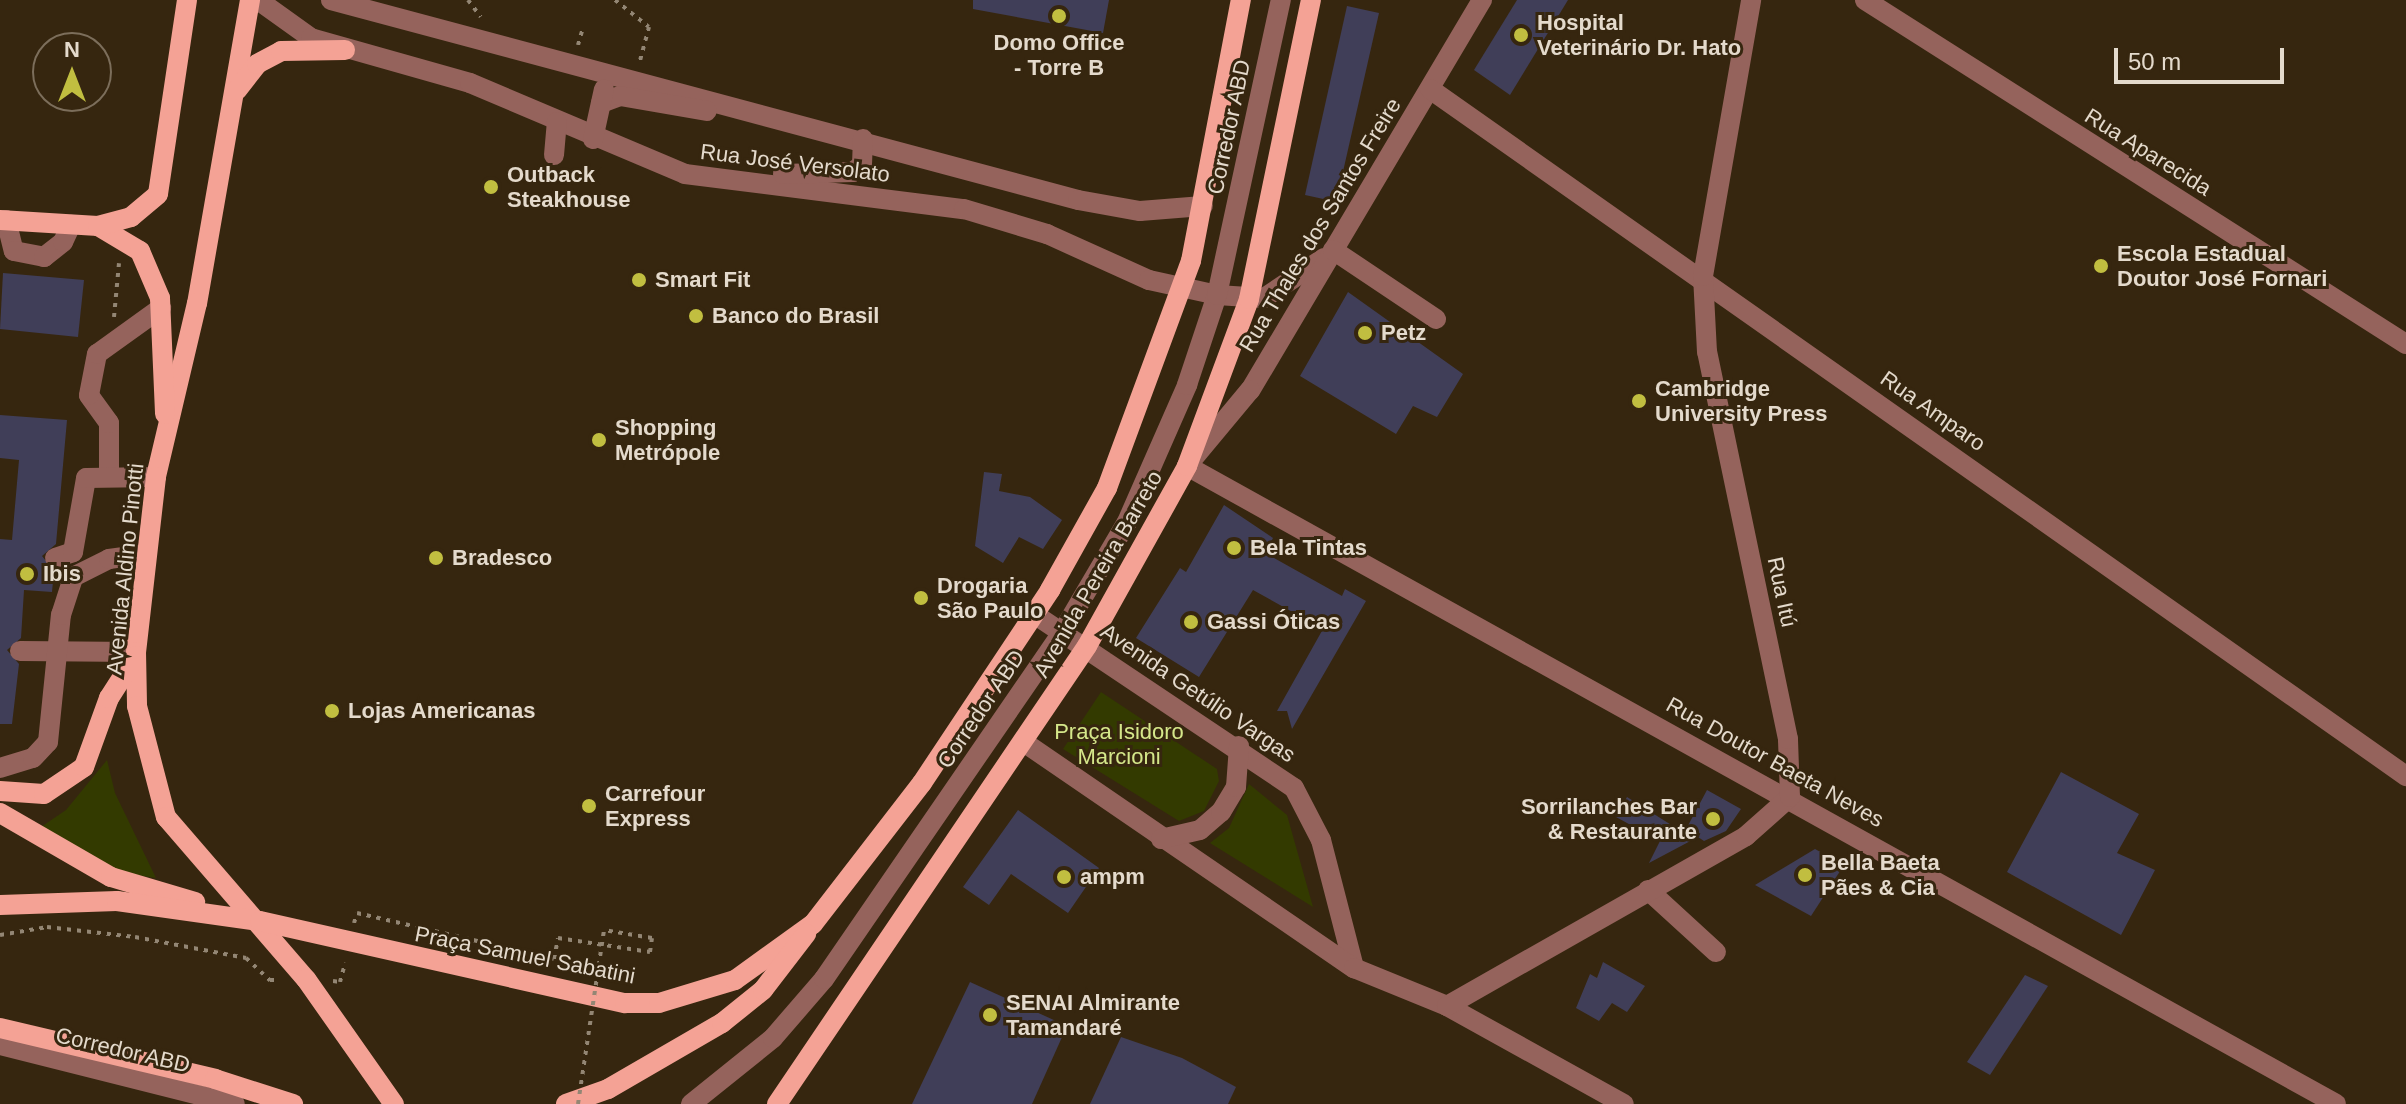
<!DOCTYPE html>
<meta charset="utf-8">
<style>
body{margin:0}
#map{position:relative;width:2406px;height:1104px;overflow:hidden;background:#36260f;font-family:Arial,sans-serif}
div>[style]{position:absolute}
.green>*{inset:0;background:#333a00}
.building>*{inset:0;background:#403e58}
.path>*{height:4px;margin-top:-2px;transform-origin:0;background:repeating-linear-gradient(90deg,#938674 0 4px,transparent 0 10px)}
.minor>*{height:20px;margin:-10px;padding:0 10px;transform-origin:10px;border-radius:10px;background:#95635c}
.major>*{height:20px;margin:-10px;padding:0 10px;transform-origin:10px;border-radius:10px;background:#f4a295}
.path-bridge>*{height:4px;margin-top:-2px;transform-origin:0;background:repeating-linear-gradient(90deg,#938674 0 4px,transparent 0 10px)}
.dots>*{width:22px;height:22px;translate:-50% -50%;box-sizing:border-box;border:4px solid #36260f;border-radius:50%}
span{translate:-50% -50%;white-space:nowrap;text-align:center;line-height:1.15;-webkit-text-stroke:6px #36260f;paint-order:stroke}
.poi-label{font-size:22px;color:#e4dacc;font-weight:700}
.left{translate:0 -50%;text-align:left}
.right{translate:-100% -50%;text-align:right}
.street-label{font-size:22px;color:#e4dacc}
.park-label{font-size:22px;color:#d5e78a}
.north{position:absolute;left:32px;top:32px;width:80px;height:80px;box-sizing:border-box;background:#36260f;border:2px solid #7c6e5b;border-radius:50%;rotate:0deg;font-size:22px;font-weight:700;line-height:32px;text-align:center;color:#e4dacc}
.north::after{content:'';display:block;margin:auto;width:28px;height:36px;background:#c1be40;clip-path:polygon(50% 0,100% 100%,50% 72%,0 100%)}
.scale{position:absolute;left:2114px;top:48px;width:170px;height:36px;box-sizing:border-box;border:4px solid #e4dacc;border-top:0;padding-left:10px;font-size:24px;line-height:28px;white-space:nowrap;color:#e4dacc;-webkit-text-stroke:6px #36260f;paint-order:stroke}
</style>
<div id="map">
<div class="green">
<i style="clip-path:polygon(1101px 692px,1217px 769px,1219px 781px,1204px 811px,1179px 821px,1063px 749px)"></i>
<i style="clip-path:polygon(107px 760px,115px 793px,156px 878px,124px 873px,38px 829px,66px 810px)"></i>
<i style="clip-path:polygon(1249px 784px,1287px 815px,1313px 907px,1210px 843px,1229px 828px)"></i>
</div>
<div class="building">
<i style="clip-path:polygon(973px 0,1109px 0,1103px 33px,973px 9px)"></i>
<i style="clip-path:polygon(1517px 0,1568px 0,1510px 95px,1474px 70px)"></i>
<i style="clip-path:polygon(1347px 6px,1379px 13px,1342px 176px,1328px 200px,1305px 195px)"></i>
<i style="clip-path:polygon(3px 273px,84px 280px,78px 337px,0 329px)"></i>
<i style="clip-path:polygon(1348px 292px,1463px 374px,1437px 417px,1413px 406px,1396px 434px,1300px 376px)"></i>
<i style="clip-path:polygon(0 415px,67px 420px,56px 544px,42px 556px,54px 571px,52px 592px,24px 590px,21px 638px,7px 650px,19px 664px,12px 724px,0 724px,0 539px,12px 540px,19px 460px,0 458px)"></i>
<i style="clip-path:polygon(984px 472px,1002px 474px,999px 491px,1030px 497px,1062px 520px,1043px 549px,1019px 537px,1003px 563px,975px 546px)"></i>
<i style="clip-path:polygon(1224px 505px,1273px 538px,1265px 553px,1342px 596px,1345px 589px,1366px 601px,1292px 729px,1287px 711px,1277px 711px,1323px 629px,1253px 590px,1199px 677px,1136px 638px,1180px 568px,1186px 572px)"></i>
<i style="clip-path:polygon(2061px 772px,2139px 814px,2117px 853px,2155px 870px,2121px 935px,2007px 872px)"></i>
<i style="clip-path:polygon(1707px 790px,1741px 809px,1726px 831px,1704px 841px,1698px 837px,1649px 863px,1660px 841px,1616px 817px,1627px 797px,1684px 833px)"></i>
<i style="clip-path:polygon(1018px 810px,1099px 868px,1068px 913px,1011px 874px,989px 905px,963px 887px)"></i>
<i style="clip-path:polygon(1815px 849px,1844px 865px,1811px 916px,1755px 885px)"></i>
<i style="clip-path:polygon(1603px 962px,1645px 986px,1627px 1012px,1612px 1003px,1599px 1021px,1576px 1008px,1590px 974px,1597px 978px)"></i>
<i style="clip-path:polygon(2025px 975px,2048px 986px,1990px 1075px,1967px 1062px)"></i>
<i style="clip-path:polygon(970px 982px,1067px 1026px,1032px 1104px,912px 1104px)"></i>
<i style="clip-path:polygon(1121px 1037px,1182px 1058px,1236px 1087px,1228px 1104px,1090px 1104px)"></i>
</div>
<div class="path">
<i style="left:468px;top:0;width:21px;rotate:53deg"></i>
<i style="left:615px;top:0;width:43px;rotate:38.5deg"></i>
<i style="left:649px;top:27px;width:38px;rotate:105deg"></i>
<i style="left:578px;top:45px;width:18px;rotate:-74deg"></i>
<i style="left:114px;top:317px;width:54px;rotate:-84.7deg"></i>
<i style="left:354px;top:923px;width:10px;rotate:-73deg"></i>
<i style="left:357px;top:913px;width:202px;rotate:13.1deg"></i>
<i style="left:554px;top:959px;width:21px;rotate:-79deg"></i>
<i style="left:558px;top:938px;width:93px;rotate:8.7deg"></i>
<i style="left:650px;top:952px;width:14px;rotate:-82deg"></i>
<i style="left:652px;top:938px;width:49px;rotate:-170.5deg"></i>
<i style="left:0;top:935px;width:48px;rotate:-9.7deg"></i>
<i style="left:47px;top:927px;width:89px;rotate:6.5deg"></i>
<i style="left:135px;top:937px;width:113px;rotate:10.7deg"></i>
<i style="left:246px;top:958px;width:33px;rotate:43deg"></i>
<i style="left:270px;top:980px;width:10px"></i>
<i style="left:333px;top:981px;width:7px;rotate:8deg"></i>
<i style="left:340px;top:982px;width:20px;rotate:-75deg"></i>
</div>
<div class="minor">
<i style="left:258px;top:0;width:65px;rotate:35.6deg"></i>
<i style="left:311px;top:38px;width:165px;rotate:15.8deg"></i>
<i style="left:470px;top:83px;width:233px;rotate:22.9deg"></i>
<i style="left:685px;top:174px;width:281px;rotate:7.2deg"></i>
<i style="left:964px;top:209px;width:87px;rotate:16.8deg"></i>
<i style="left:1047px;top:234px;width:112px;rotate:24.3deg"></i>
<i style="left:1149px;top:280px;width:70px;rotate:12.4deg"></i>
<i style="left:1217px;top:295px;width:47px;rotate:3.7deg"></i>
<i style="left:1264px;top:298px;width:72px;rotate:-33.7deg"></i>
<i style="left:331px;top:0;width:773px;rotate:14.99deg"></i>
<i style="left:1078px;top:200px;width:63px;rotate:10.1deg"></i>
<i style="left:1140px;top:211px;width:63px;rotate:-4.5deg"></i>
<i style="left:1482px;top:0;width:454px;rotate:120.7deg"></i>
<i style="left:1250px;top:390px;width:99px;rotate:129.7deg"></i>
<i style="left:1187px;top:466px;width:1314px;rotate:29.04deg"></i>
<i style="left:1865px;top:0;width:641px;rotate:32.45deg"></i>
<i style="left:1430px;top:89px;width:1194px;rotate:35.14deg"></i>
<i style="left:601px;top:103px;width:20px;rotate:-20deg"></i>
<i style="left:620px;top:96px;width:88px;rotate:9.8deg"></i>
<i style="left:593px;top:139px;width:51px;rotate:-77.6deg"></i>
<i style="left:554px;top:155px;width:33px;rotate:-85deg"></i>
<i style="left:783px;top:174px;width:70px;rotate:-1.6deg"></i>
<i style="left:853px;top:172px;width:11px;rotate:-38deg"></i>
<i style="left:862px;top:165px;width:26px;rotate:-88deg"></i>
<i style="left:6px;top:220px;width:32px;rotate:76deg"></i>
<i style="left:14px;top:251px;width:31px;rotate:11deg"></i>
<i style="left:44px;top:257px;width:24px;rotate:-38deg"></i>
<i style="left:63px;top:242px;width:19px;rotate:-65deg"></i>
<i style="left:1333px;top:250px;width:124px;rotate:33.8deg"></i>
<i style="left:109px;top:473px;width:50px;rotate:-90deg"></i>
<i style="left:109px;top:423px;width:34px;rotate:-126deg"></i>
<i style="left:89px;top:395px;width:42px;rotate:-79deg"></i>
<i style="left:97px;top:354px;width:79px;rotate:-35.7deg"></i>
<i style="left:55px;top:558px;width:19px;rotate:-18deg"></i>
<i style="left:73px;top:552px;width:75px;rotate:-80deg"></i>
<i style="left:86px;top:478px;width:70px;rotate:-0.8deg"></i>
<i style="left:1034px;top:614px;width:313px;rotate:33.8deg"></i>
<i style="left:1294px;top:788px;width:59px;rotate:62.6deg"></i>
<i style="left:1321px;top:840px;width:132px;rotate:75.5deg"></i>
<i style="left:20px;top:651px;width:116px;rotate:0.5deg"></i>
<i style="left:1025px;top:743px;width:399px;rotate:34.4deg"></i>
<i style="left:1354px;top:968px;width:100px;rotate:22.2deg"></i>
<i style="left:1447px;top:1006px;width:202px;rotate:29deg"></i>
<i style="left:0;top:768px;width:34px;rotate:-17deg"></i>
<i style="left:33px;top:758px;width:22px;rotate:-47deg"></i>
<i style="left:48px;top:742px;width:128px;rotate:-84.2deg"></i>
<i style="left:61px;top:615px;width:40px;rotate:-72deg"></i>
<i style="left:73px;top:577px;width:40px;rotate:-26.6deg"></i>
<i style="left:109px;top:559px;width:37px;rotate:-8deg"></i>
<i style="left:1161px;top:839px;width:40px;rotate:-13deg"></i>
<i style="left:1200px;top:830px;width:28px;rotate:-41deg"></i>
<i style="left:1221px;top:812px;width:29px;rotate:-59deg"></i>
<i style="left:1236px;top:787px;width:41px;rotate:-85.8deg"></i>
<i style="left:1648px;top:890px;width:92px;rotate:42.4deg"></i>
<i style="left:1447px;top:1006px;width:344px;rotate:-29.6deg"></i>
<i style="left:1746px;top:836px;width:59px;rotate:-41.6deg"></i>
<i style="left:1790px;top:797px;width:58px;rotate:-92deg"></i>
<i style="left:1788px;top:739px;width:395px;rotate:-101.8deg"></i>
<i style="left:1707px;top:352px;width:76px;rotate:-93deg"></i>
<i style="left:1703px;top:276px;width:280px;rotate:-80.1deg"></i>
<i style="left:0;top:1045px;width:242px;rotate:14.1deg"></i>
<i style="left:691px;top:1104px;width:105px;rotate:-38.8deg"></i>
<i style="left:773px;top:1038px;width:78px;rotate:-49.2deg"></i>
<i style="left:824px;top:979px;width:422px;rotate:-55.5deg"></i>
<i style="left:1063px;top:631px;width:126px;rotate:-59.6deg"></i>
<i style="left:1127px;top:522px;width:150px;rotate:-66.3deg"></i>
<i style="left:1187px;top:385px;width:95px;rotate:-71.6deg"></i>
<i style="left:1217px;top:295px;width:302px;rotate:-77.8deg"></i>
</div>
<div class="major">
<i style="left:250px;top:0;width:308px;rotate:99.9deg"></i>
<i style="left:197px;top:303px;width:179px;rotate:103.3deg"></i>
<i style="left:156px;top:477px;width:176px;rotate:96.5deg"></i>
<i style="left:136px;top:652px;width:54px;rotate:88.9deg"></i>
<i style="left:137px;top:706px;width:115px;rotate:75.4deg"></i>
<i style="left:166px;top:817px;width:214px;rotate:49.2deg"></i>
<i style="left:306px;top:979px;width:153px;rotate:54.9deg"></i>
<i style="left:237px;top:90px;width:33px;rotate:-52deg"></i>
<i style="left:257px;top:64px;width:27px;rotate:-28deg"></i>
<i style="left:281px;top:51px;width:64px;rotate:-0.9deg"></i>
<i style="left:0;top:220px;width:98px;rotate:3.5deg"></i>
<i style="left:98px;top:226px;width:49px;rotate:30.8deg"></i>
<i style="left:140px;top:251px;width:51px;rotate:66.9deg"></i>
<i style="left:160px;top:298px;width:116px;rotate:87.5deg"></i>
<i style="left:98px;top:226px;width:34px;rotate:-15deg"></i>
<i style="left:131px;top:217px;width:35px;rotate:-40deg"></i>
<i style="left:158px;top:194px;width:196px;rotate:-81.5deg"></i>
<i style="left:0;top:791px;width:44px;rotate:3.9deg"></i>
<i style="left:44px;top:794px;width:48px;rotate:-34deg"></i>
<i style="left:84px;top:767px;width:73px;rotate:-70.1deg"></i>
<i style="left:109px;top:698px;width:50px;rotate:-57.3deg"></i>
<i style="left:0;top:813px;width:128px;rotate:30deg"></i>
<i style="left:111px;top:877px;width:88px;rotate:16.6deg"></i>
<i style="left:0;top:905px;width:117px;rotate:-2deg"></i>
<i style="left:117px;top:901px;width:144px;rotate:8deg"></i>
<i style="left:260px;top:921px;width:374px;rotate:12.7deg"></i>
<i style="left:625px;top:1003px;width:34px"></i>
<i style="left:659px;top:1003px;width:79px;rotate:-16.8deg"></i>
<i style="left:735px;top:980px;width:96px;rotate:-35.7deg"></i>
<i style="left:813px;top:924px;width:178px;rotate:-52.3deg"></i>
<i style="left:922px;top:783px;width:232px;rotate:-56.4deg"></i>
<i style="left:1050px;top:590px;width:117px;rotate:-60.8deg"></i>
<i style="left:1107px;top:488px;width:242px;rotate:-69.7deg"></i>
<i style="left:1191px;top:261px;width:266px;rotate:-79.2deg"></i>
<i style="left:0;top:1028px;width:221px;rotate:13.3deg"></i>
<i style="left:215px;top:1079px;width:82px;rotate:17.8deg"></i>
<i style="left:566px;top:1104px;width:45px;rotate:-19.7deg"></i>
<i style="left:608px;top:1089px;width:132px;rotate:-30.1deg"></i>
<i style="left:722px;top:1023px;width:53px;rotate:-38.8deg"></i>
<i style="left:763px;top:990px;width:71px;rotate:-52.5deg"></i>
<i style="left:777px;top:1104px;width:553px;rotate:-55.91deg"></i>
<i style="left:1087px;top:646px;width:206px;rotate:-60.9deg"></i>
<i style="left:1187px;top:466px;width:178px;rotate:-69.6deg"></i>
<i style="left:1249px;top:299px;width:305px;rotate:-78.3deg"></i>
</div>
<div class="path-bridge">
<i style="left:578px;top:1104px;width:176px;rotate:-81.5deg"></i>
</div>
<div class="dots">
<i style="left:1059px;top:16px;background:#c1be40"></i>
<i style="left:1521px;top:35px;background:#c1be40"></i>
<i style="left:491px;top:187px;background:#c1be40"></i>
<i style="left:2101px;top:266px;background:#c1be40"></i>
<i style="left:639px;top:280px;background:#c1be40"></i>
<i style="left:696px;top:316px;background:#c1be40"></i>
<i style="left:1365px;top:333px;background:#c1be40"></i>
<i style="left:1639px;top:401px;background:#c1be40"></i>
<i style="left:599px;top:440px;background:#c1be40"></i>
<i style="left:1234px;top:548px;background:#c1be40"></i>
<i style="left:436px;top:558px;background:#c1be40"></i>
<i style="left:27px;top:574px;background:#c1be40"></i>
<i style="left:921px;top:598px;background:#c1be40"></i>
<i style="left:1191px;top:622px;background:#c1be40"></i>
<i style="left:332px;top:711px;background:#c1be40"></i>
<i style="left:589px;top:806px;background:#c1be40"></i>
<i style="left:1713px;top:819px;background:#c1be40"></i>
<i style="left:1805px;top:875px;background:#c1be40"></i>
<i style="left:1064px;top:877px;background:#c1be40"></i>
<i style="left:990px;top:1015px;background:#c1be40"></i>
</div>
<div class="poi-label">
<span class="left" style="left:1537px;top:35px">Hospital<br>Veterinário Dr. Hato</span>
<span style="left:1059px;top:55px">Domo Office<br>- Torre B</span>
<span class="left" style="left:507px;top:187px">Outback<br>Steakhouse</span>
<span class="left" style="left:2117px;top:266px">Escola Estadual<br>Doutor José Fornari</span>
<span class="left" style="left:655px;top:280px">Smart Fit</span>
<span class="left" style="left:712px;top:316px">Banco do Brasil</span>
<span class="left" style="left:1381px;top:333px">Petz</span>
<span class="left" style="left:1655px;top:401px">Cambridge<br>University Press</span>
<span class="left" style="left:615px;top:440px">Shopping<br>Metrópole</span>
<span class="left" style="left:1250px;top:548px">Bela Tintas</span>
<span class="left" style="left:452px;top:558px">Bradesco</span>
<span class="left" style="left:43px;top:574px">Ibis</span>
<span class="left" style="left:937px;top:598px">Drogaria<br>São Paulo</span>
<span class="left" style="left:1207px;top:622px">Gassi Óticas</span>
<span class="left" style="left:348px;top:711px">Lojas Americanas</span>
<span class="left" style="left:605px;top:806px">Carrefour<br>Express</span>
<span class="right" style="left:1697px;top:819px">Sorrilanches Bar<br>&amp; Restaurante</span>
<span class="left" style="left:1821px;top:875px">Bella Baeta<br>Pães &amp; Cia</span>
<span class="left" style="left:1080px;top:877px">ampm</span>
<span class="left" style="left:1006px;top:1015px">SENAI Almirante<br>Tamandaré</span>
</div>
<div class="street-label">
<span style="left:1229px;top:127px;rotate:-78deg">Corredor ABD</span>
<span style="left:2148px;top:152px;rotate:32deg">Rua Aparecida</span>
<span style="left:795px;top:163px;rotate:7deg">Rua José Versolato</span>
<span style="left:1320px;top:225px;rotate:-59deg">Rua Thales dos Santos Freire</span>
<span style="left:1933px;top:411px;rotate:35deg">Rua Amparo</span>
<span style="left:125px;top:569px;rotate:-84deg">Avenida Aldino Pinotti</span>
<span style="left:1098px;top:574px;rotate:-60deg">Avenida Pereira Barreto</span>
<span style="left:1782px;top:592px;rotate:78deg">Rua Itú</span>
<span style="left:1198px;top:693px;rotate:34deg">Avenida Getúlio Vargas</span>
<span style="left:981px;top:709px;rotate:-56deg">Corredor ABD</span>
<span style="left:1775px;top:762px;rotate:29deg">Rua Doutor Baeta Neves</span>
<span style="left:525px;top:955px;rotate:11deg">Praça Samuel Sabatini</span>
<span style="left:123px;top:1050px;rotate:13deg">Corredor ABD</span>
</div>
<div class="park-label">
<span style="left:1119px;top:744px">Praça Isidoro<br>Marcioni</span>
</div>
<div class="north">N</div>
<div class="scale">50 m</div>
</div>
